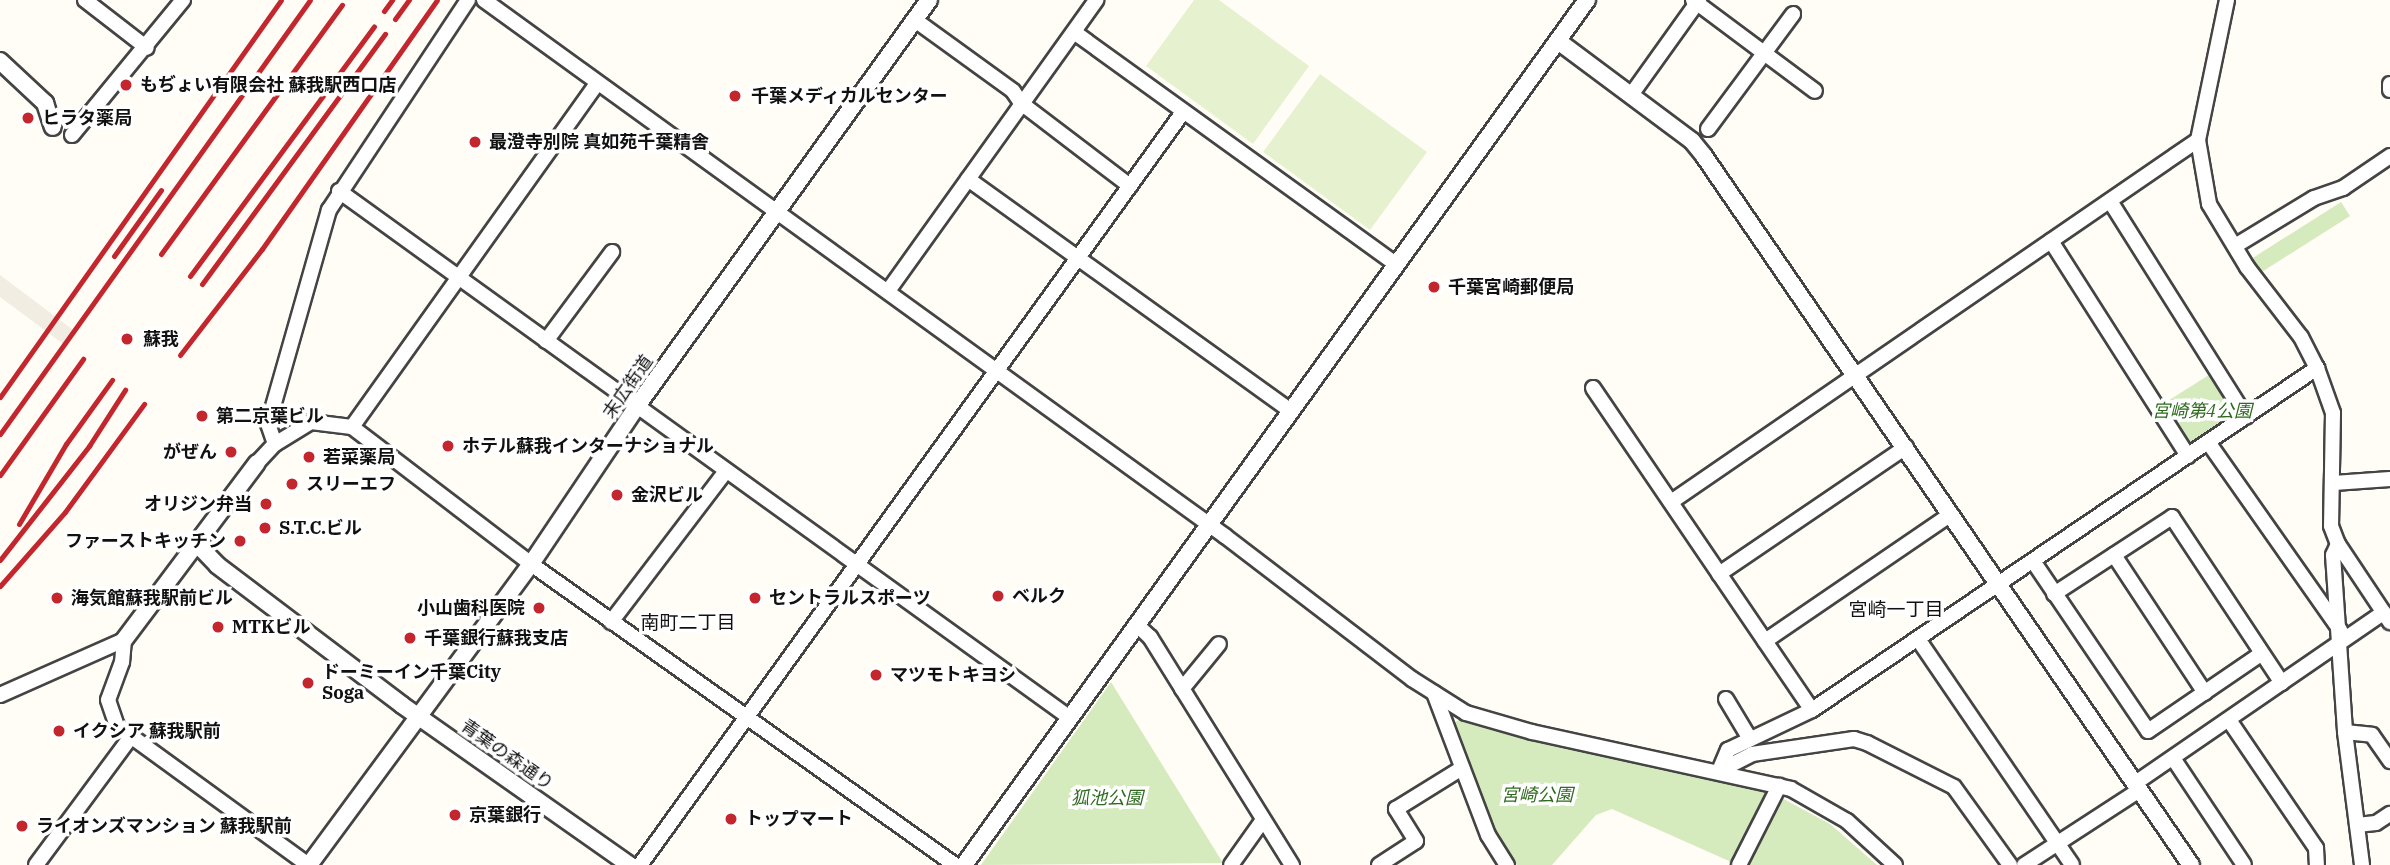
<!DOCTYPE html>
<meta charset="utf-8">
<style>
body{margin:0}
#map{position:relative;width:2390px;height:865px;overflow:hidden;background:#fffdf5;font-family:"IBM Plex Serif","Noto Sans JP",serif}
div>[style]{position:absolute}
.green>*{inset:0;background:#d5ebbd}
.pitch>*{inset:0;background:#e6f2cf}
.plaza>*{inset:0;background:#f1ede2}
.roads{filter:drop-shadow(2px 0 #444) drop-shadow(-2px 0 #444) drop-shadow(0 2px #444) drop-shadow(0 -2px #444)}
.minor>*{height:14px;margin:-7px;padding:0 7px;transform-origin:7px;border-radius:7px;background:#fff}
.tertiary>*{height:16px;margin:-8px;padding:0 8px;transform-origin:8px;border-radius:8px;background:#fff}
.rail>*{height:5px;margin:-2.5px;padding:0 2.5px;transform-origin:2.5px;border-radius:2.5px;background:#c4262e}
.dots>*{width:19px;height:19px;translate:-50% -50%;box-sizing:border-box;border:4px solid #fff;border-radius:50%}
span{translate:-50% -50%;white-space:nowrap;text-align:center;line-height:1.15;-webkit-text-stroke:7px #fff;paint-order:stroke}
.poi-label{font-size:18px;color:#111;font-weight:700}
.left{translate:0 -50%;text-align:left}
.right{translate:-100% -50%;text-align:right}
.street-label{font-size:18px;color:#111}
.park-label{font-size:18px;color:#2f6b1f;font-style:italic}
.neighbourhood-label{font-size:19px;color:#111}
</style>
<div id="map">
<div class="green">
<i style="clip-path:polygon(2341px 202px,2350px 216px,2257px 275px,2248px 261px)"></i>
<i style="clip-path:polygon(2212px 373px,2241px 418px,2192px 449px,2163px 404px)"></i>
<i style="clip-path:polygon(1111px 682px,1223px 863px,981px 865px)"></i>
<i style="clip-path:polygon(1461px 718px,1763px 788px,1830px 824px,1877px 865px,1738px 865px,1612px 809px,1596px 815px,1552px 865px,1517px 865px,1490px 829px,1452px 725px)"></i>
</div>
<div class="pitch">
<i style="clip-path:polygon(1194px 0,1219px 0,1309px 66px,1253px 144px,1146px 66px)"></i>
<i style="clip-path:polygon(1320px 74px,1427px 152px,1370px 230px,1263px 152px)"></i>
</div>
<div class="plaza">
<i style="clip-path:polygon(0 275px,76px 332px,66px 346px,0 297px)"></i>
</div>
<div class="roads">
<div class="minor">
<i style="left:85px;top:0;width:78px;rotate:37.7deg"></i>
<i style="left:484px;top:0;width:915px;rotate:35.88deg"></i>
<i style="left:1225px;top:536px;width:235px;rotate:37.4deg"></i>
<i style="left:1412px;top:679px;width:64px;rotate:32.2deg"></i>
<i style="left:1466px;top:713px;width:69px;rotate:16.1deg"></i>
<i style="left:1532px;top:732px;width:265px;rotate:12.4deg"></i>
<i style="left:1791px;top:789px;width:64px;rotate:29.7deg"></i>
<i style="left:1847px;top:821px;width:65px;rotate:42.5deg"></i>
<i style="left:1693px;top:0;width:152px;rotate:36.7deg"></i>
<i style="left:2227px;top:0;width:143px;rotate:101.7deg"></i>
<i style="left:2198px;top:140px;width:65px;rotate:80.2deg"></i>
<i style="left:2209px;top:204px;width:74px;rotate:58.9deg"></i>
<i style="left:2247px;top:267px;width:88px;rotate:52.4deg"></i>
<i style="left:2301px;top:337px;width:35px;rotate:63deg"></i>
<i style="left:2317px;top:368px;width:48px;rotate:70.4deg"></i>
<i style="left:2333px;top:413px;width:113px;rotate:91deg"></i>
<i style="left:2331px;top:526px;width:19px;rotate:69deg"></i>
<i style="left:2338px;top:544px;width:94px;rotate:56.3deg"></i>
<i style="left:915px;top:20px;width:121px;rotate:35.9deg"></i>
<i style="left:1013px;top:91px;width:14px;rotate:56deg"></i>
<i style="left:1021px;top:103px;width:137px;rotate:37.3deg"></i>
<i style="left:1074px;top:32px;width:398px;rotate:35.8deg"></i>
<i style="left:2390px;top:84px;width:6px;rotate:90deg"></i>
<i style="left:1631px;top:95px;width:117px;rotate:-54.4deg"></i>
<i style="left:1708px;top:129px;width:143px;rotate:-53.5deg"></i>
<i style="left:72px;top:135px;width:175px;rotate:-50.6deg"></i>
<i style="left:968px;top:179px;width:395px;rotate:35.7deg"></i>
<i style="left:339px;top:191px;width:901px;rotate:35.79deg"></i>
<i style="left:2110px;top:201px;width:255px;rotate:57.8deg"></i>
<i style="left:2051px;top:241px;width:255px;rotate:57.5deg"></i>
<i style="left:2235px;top:246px;width:92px;rotate:-31.3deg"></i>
<i style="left:2314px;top:198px;width:31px;rotate:-19deg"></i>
<i style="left:2343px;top:188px;width:57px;rotate:-34.2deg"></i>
<i style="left:888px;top:291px;width:358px;rotate:-54.4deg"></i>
<i style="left:546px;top:341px;width:111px;rotate:-53.4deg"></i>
<i style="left:1593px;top:388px;width:389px;rotate:55.8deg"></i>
<i style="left:352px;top:427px;width:420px;rotate:-54.5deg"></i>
<i style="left:2208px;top:442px;width:230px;rotate:54.9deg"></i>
<i style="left:275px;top:444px;width:21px;rotate:-109deg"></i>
<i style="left:268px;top:424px;width:223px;rotate:-74.1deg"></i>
<i style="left:329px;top:210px;width:252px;rotate:-56.5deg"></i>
<i style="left:257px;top:463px;width:26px;rotate:-47deg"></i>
<i style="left:275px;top:444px;width:42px;rotate:-31.4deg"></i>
<i style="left:311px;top:422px;width:41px;rotate:7deg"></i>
<i style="left:352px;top:427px;width:225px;rotate:37.4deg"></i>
<i style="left:531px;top:564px;width:520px;rotate:35.37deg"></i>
<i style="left:2334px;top:483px;width:56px;rotate:-4.1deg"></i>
<i style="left:1671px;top:502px;width:639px;rotate:-34.49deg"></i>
<i style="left:2338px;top:544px;width:12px;rotate:114deg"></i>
<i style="left:2333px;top:555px;width:177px;rotate:86.1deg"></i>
<i style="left:2345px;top:732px;width:134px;rotate:82.7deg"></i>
<i style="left:2114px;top:555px;width:165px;rotate:56.6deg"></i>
<i style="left:2033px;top:561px;width:205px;rotate:55.9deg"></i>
<i style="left:2148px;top:731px;width:137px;rotate:-34.3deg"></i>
<i style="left:1719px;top:574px;width:226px;rotate:-34.2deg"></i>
<i style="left:2054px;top:594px;width:141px;rotate:-33.1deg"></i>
<i style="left:2172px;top:517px;width:199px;rotate:56.5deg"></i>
<i style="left:611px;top:622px;width:190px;rotate:-52.7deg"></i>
<i style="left:1137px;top:625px;width:18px;rotate:43deg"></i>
<i style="left:1150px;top:637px;width:269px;rotate:58.1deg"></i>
<i style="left:1918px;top:639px;width:273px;rotate:55.7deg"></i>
<i style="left:1765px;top:641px;width:225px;rotate:-34.3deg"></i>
<i style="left:1182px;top:689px;width:58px;rotate:-50.6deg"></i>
<i style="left:1434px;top:693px;width:152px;rotate:69.2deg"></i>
<i style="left:1488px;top:835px;width:36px;rotate:58deg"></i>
<i style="left:0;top:695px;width:136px;rotate:-23.9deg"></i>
<i style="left:124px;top:640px;width:22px;rotate:95deg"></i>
<i style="left:122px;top:662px;width:40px;rotate:110.2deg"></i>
<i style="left:108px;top:700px;width:28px;rotate:71deg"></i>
<i style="left:117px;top:726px;width:236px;rotate:36deg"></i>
<i style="left:1726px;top:699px;width:47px;rotate:59deg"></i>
<i style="left:2229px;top:720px;width:155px;rotate:55.8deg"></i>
<i style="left:2316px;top:848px;width:17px;rotate:87deg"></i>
<i style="left:2345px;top:732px;width:27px;rotate:6deg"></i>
<i style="left:2372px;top:735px;width:32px;rotate:55deg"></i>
<i style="left:2173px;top:758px;width:128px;rotate:56.4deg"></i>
<i style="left:1719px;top:771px;width:23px;rotate:-67deg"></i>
<i style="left:1728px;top:750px;width:93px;rotate:-25.5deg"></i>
<i style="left:1812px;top:710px;width:610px;rotate:-34.11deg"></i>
<i style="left:1719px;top:771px;width:37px;rotate:-27deg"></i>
<i style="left:1752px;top:754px;width:103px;rotate:-8.4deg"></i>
<i style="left:1854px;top:739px;width:14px;rotate:17deg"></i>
<i style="left:1867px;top:743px;width:97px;rotate:26.8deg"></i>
<i style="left:1954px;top:787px;width:96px;rotate:54.3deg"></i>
<i style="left:2134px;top:784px;width:303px;rotate:-34.5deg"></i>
<i style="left:2357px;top:825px;width:19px;rotate:-6deg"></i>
<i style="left:2376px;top:823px;width:17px;rotate:-33deg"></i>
<i style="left:36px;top:865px;width:158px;rotate:-53.5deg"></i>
<i style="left:640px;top:865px;width:928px;rotate:-54.2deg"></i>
<i style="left:1231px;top:865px;width:55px;rotate:-54.6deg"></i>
<i style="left:1379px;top:865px;width:44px;rotate:-33deg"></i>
<i style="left:1416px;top:841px;width:38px;rotate:-122deg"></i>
<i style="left:1396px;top:809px;width:78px;rotate:-31.8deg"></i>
<i style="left:1739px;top:865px;width:89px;rotate:-63.1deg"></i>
<i style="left:2024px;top:865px;width:136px;rotate:-33deg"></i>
</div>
<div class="tertiary">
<i style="left:1558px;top:41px;width:167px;rotate:36.7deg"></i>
<i style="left:1692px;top:141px;width:19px;rotate:51deg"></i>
<i style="left:1704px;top:156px;width:860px;rotate:55.52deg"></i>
<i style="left:0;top:61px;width:62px;rotate:43deg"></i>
<i style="left:45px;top:103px;width:25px;rotate:72deg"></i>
<i style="left:198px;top:545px;width:28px;rotate:46deg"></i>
<i style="left:217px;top:565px;width:232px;rotate:37.1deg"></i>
<i style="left:402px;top:705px;width:279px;rotate:35.1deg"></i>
<i style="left:124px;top:640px;width:221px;rotate:-53.1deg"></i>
<i style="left:309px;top:865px;width:374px;rotate:-53.6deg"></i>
<i style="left:531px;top:564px;width:190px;rotate:-56.1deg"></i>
<i style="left:637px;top:406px;width:500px;rotate:-54.28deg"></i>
<i style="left:964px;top:865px;width:1066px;rotate:-54.24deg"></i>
</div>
</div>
<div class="rail">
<i style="left:384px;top:11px;width:14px;rotate:-54deg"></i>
<i style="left:395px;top:19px;width:24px;rotate:-54deg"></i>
<i style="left:161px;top:254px;width:308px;rotate:-54deg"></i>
<i style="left:114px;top:256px;width:81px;rotate:-54.5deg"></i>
<i style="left:190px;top:276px;width:310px;rotate:-53.6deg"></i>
<i style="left:202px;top:284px;width:310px;rotate:-53.8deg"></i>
<i style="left:180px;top:355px;width:134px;rotate:-52.3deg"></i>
<i style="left:262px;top:249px;width:304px;rotate:-54.9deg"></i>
<i style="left:0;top:397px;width:486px;rotate:-54.7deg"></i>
<i style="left:0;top:434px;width:533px;rotate:-54.46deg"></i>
<i style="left:0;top:475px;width:143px;rotate:-54.4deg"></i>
<i style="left:19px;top:524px;width:93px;rotate:-59.6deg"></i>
<i style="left:66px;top:444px;width:79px;rotate:-54.3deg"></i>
<i style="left:0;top:560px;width:145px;rotate:-52deg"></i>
<i style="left:89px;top:446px;width:67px;rotate:-57.3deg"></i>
<i style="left:0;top:586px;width:98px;rotate:-48.7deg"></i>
<i style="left:65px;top:512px;width:134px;rotate:-53.8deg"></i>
</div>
<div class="dots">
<i style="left:126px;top:85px;background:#c4262e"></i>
<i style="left:735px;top:96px;background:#c4262e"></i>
<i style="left:28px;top:118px;background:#c4262e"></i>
<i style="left:475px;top:142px;background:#c4262e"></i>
<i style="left:1434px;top:287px;background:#c4262e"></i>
<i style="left:127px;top:339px;background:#c4262e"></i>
<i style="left:202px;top:416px;background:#c4262e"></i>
<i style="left:448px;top:446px;background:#c4262e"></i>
<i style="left:231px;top:452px;background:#c4262e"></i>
<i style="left:309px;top:457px;background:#c4262e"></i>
<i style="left:292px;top:484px;background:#c4262e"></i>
<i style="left:617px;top:495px;background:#c4262e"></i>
<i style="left:266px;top:504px;background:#c4262e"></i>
<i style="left:265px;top:528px;background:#c4262e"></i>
<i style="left:240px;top:541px;background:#c4262e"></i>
<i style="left:998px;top:596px;background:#c4262e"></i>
<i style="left:57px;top:598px;background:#c4262e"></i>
<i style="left:755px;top:598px;background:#c4262e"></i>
<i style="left:539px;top:608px;background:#c4262e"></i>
<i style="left:218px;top:627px;background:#c4262e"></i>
<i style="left:410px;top:638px;background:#c4262e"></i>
<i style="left:876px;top:675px;background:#c4262e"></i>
<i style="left:308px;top:683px;background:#c4262e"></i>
<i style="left:59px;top:731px;background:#c4262e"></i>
<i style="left:455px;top:815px;background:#c4262e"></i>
<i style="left:731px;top:819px;background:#c4262e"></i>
<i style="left:22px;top:826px;background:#c4262e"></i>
</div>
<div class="poi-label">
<span class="left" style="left:140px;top:85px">もぢょい有限会社 蘇我駅西口店</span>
<span class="left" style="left:751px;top:96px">千葉メディカルセンター</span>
<span class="left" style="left:42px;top:118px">ヒラタ薬局</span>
<span class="left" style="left:489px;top:142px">最澄寺別院 真如苑千葉精舎</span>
<span class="left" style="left:1448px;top:287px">千葉宮崎郵便局</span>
<span class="left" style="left:143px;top:339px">蘇我</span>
<span class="left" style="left:216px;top:416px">第二京葉ビル</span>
<span class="left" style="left:462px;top:446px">ホテル蘇我インターナショナル</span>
<span class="right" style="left:217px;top:452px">がぜん</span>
<span class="left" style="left:323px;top:457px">若菜薬局</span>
<span class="left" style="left:306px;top:484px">スリーエフ</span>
<span class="left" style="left:631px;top:495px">金沢ビル</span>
<span class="right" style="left:252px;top:504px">オリジン弁当</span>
<span class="left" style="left:279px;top:528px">S.T.C.ビル</span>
<span class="right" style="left:226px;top:541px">ファーストキッチン</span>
<span class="left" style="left:1012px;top:596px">ベルク</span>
<span class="left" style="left:71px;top:598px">海気館蘇我駅前ビル</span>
<span class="left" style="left:769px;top:598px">セントラルスポーツ</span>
<span class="right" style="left:525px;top:608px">小山歯科医院</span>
<span class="left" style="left:232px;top:627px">MTKビル</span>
<span class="left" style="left:424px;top:638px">千葉銀行蘇我支店</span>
<span class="left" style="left:322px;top:683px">ドーミーイン千葉City<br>Soga</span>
<span class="left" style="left:890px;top:675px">マツモトキヨシ</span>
<span class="left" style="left:73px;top:731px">イクシア 蘇我駅前</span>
<span class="left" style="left:469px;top:815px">京葉銀行</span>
<span class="left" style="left:745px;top:819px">トップマート</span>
<span class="left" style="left:36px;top:826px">ライオンズマンション 蘇我駅前</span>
</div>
<div class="street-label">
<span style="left:628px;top:387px;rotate:-55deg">末広街道</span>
<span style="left:507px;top:755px;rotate:35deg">青葉の森通り</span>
</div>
<div class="park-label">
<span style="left:2202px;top:411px">宮崎第4公園</span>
<span style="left:1537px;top:795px">宮崎公園</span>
<span style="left:1107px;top:798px">狐池公園</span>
</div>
<div class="neighbourhood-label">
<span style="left:1896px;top:610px">宮崎一丁目</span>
<span style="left:688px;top:623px">南町二丁目</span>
</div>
</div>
